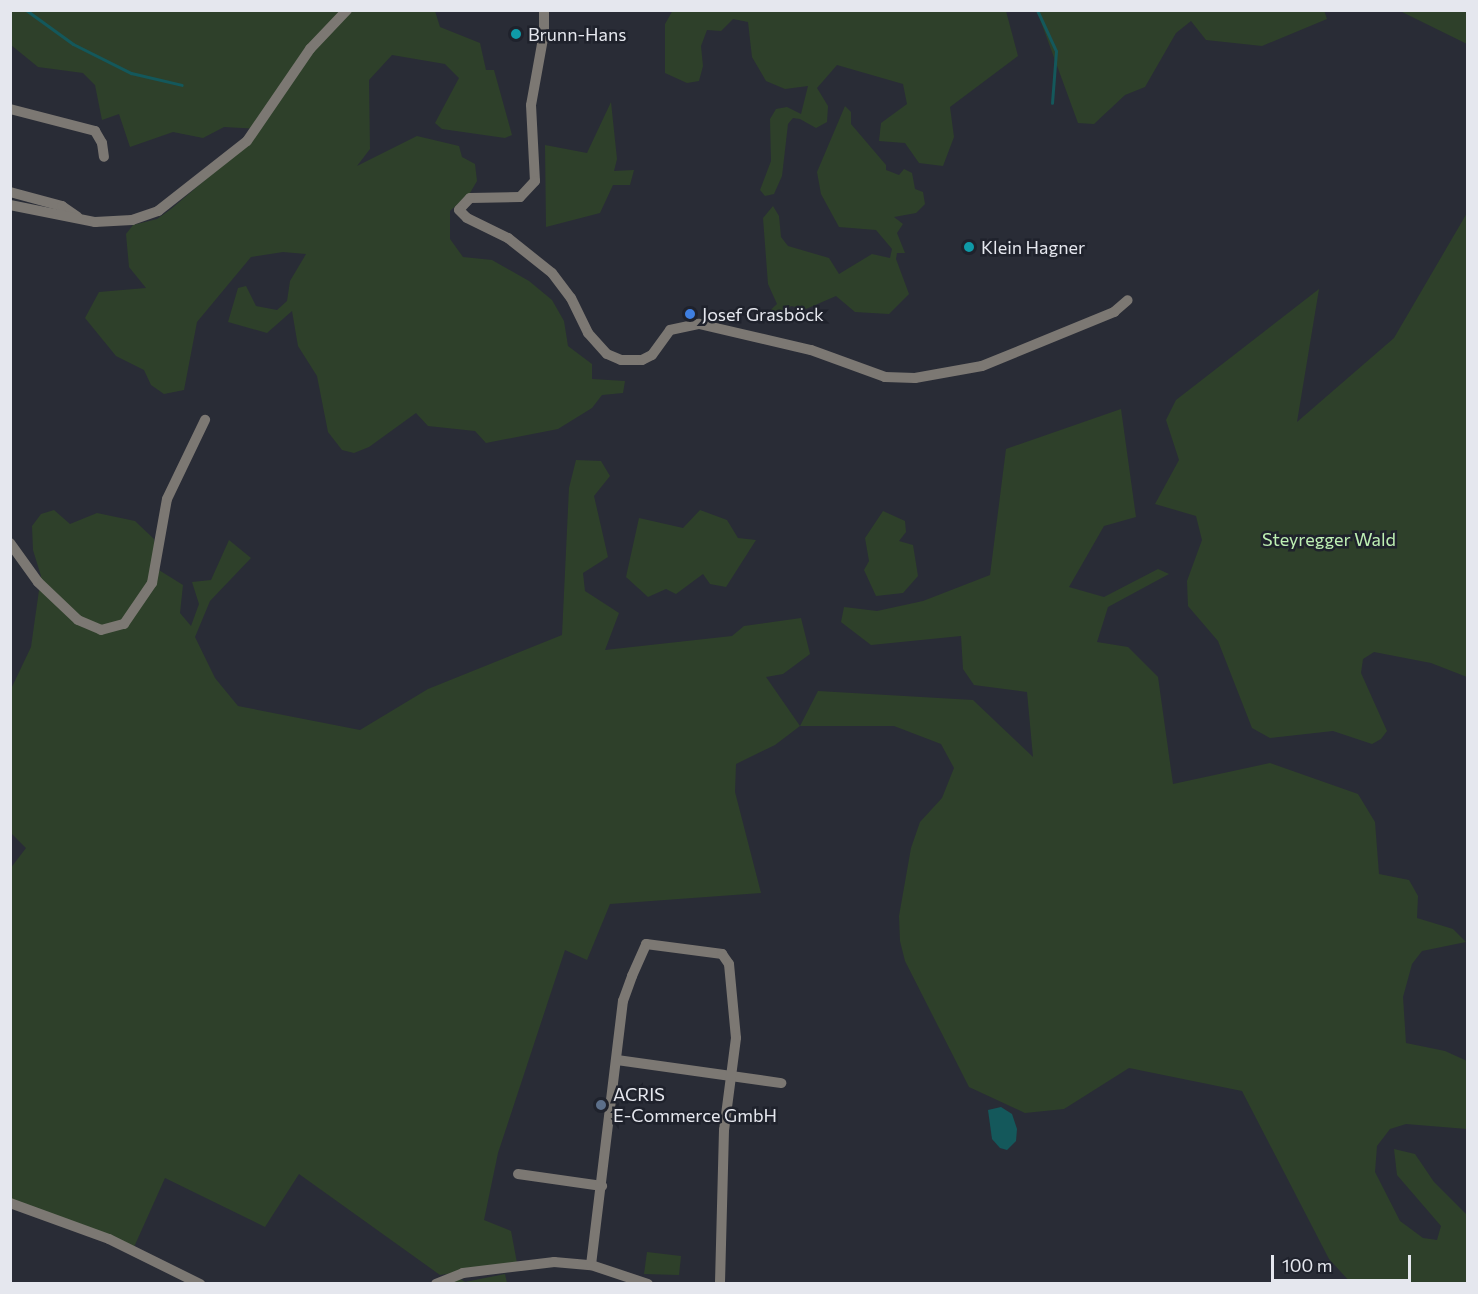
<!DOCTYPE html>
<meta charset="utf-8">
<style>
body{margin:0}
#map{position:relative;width:1478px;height:1294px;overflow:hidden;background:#292c36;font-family:Commissioner,sans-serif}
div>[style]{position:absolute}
.green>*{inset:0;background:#2e402a}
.water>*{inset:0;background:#14585b}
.stream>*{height:3px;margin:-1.5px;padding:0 1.5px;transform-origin:1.5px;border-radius:1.5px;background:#14585b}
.street>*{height:10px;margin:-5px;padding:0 5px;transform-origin:5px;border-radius:5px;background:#7c7873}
.dots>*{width:16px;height:16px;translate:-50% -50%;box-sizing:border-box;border:3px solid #1f222c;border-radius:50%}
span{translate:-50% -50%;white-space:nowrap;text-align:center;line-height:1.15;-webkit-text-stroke:5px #1f222c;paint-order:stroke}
.poi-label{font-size:18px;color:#e5e7ee}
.left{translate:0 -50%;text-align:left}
.park-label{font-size:18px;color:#beefb3}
.frame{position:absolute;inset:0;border:12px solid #e5e7ee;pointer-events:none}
.scale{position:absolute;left:1271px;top:1255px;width:140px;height:27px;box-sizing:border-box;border:3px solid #e5e7ee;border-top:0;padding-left:8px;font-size:18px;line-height:21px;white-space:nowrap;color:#e5e7ee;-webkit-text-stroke:4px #1f222c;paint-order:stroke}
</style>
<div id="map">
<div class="green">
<i style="clip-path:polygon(673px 10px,1006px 11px,1018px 56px,950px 107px,954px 137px,943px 166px,919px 163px,905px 143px,879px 141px,881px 123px,907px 104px,903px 84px,837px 65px,817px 88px,828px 106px,827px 122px,816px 128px,800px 119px,793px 118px,788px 124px,782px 176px,774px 194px,765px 196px,760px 190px,771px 161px,770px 119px,776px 109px,787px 107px,801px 114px,808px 86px,785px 89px,766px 81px,752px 57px,748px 22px,733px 19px,721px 31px,707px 30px,701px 46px,703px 66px,699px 81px,687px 83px,665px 73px,665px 24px)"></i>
<i style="clip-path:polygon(1324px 10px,1327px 19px,1262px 46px,1206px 40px,1191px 21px,1176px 33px,1145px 87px,1125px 95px,1094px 124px,1078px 123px,1037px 11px)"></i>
<i style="clip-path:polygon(10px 11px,435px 11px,440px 27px,480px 43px,486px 70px,494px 70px,512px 135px,505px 138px,442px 129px,435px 123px,459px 78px,445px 64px,392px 55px,369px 80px,370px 149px,357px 166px,417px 136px,459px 146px,462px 157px,475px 164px,477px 181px,470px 193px,450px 211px,450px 239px,463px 257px,492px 260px,529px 281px,552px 300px,564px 321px,568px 346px,592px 364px,592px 379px,625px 381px,623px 393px,602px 395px,592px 408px,558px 429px,486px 443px,475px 431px,428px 426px,416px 413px,369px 447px,354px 453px,342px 450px,328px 432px,317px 376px,298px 346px,292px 311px,267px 333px,228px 322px,238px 288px,246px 286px,256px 306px,277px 310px,287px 301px,290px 281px,306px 254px,283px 252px,251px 257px,197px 322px,184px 390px,164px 394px,151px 385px,144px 370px,116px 356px,85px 318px,99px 292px,146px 288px,129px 267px,126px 234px,133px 225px,157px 219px,171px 209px,245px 146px,260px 129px,224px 127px,203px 138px,173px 132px,130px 147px,119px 114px,102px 120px,95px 85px,83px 73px,38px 67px,11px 45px)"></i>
<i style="clip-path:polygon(1400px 11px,1467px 11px,1467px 44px)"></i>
<i style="clip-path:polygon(611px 102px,617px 159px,614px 171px,634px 170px,630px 185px,613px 185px,600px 213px,546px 227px,545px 145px,587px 153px)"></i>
<i style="clip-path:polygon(845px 106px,851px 112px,851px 124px,886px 165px,886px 170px,899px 175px,904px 169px,912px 173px,915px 189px,923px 192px,925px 204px,916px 213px,894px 217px,903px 224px,897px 233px,905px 253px,897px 253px,896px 259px,909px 294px,889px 314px,855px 312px,836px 296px,806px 309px,791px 306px,772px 324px,765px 315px,777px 304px,768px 284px,763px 218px,773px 206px,779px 216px,781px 237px,788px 246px,829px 258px,839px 274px,872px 254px,890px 258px,892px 249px,876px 230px,839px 227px,821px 194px,817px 172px)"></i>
<i style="clip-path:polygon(1467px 213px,1467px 677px,1431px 663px,1374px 652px,1363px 659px,1361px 673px,1387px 731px,1381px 739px,1372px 744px,1333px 731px,1270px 738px,1252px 728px,1218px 641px,1188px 606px,1187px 581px,1202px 540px,1196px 516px,1155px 504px,1179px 460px,1166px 420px,1176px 400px,1319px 289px,1297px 422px,1394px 338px)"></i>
<i style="clip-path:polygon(1121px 409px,1136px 517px,1104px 526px,1069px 587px,1104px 597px,1158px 569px,1169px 574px,1108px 607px,1097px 642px,1128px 647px,1158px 677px,1173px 784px,1270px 763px,1358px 794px,1375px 822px,1379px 874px,1409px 880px,1418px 896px,1417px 918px,1453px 929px,1466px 942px,1422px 951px,1412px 964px,1403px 997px,1406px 1043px,1445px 1051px,1467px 1061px,1467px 1129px,1406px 1124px,1390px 1129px,1377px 1146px,1375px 1172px,1400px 1221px,1423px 1238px,1437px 1240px,1441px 1226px,1397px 1175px,1394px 1149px,1415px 1154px,1434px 1182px,1467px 1215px,1467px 1283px,1351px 1283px,1329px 1259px,1242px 1091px,1129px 1068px,1064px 1109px,1025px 1113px,969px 1087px,905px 961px,900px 941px,899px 916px,911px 848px,920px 822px,942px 798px,954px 768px,941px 744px,894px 726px,800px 726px,775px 745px,736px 764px,735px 792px,761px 893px,610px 904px,587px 960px,565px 950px,498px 1153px,484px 1220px,511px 1231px,517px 1263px,440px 1275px,299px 1174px,265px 1227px,165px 1178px,134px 1247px,11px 1199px,10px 869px,26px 848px,11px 833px,11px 689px,31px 647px,41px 576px,33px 550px,32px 526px,41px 514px,54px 510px,70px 524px,97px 513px,135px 521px,154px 539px,154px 567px,183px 585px,180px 613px,191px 626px,199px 604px,192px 582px,211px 580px,229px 540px,251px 558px,210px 601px,195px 637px,215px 678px,238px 706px,360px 730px,428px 689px,562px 635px,569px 488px,576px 460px,601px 461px,610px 476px,594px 496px,608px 557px,583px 573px,585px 591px,619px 613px,605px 650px,732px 636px,744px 626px,801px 618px,810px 654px,783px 674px,766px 677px,800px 726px,818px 691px,973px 700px,1033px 757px,1027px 692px,974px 685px,963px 669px,961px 636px,871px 645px,841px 622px,844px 607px,877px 611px,923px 601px,990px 575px,1006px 449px)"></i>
<i style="clip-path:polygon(700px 510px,727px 520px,738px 538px,756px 540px,726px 587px,710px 584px,703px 574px,676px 594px,666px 589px,648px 597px,626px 577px,639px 518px,683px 528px)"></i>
<i style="clip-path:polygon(883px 511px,905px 521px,906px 532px,899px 541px,913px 545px,918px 576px,903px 593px,876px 596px,864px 570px,869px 561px,865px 538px)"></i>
<i style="clip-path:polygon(647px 1252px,681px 1256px,679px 1275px,644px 1274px)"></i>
<i style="clip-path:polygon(505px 1274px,507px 1283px,446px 1284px,459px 1278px,465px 1282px)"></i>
</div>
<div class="water">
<i style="clip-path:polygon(1001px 1107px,1012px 1114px,1017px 1129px,1016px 1141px,1007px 1150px,1000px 1148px,992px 1139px,988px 1110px)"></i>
</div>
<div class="stream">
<i style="left:26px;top:10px;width:58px;rotate:35.9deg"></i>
<i style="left:73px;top:44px;width:65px;rotate:26.6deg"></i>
<i style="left:131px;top:73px;width:52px;rotate:13.2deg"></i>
<i style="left:1037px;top:10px;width:45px;rotate:65.1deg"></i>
<i style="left:1056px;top:51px;width:52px;rotate:94.4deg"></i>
</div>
<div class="street">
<i style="left:544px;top:10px;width:23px;rotate:90deg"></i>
<i style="left:544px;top:33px;width:73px;rotate:100.2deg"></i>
<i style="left:531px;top:105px;width:76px;rotate:87deg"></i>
<i style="left:535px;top:181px;width:22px;rotate:133deg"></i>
<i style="left:520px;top:197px;width:50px;rotate:178.9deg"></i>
<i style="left:470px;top:198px;width:16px;rotate:133deg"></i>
<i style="left:459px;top:210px;width:11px;rotate:45deg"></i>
<i style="left:467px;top:218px;width:46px;rotate:26deg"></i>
<i style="left:508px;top:238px;width:56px;rotate:38.5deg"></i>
<i style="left:552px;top:273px;width:31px;rotate:53deg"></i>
<i style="left:571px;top:298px;width:39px;rotate:64deg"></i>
<i style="left:588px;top:333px;width:28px;rotate:48deg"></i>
<i style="left:607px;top:354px;width:15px;rotate:23deg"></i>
<i style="left:621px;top:360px;width:21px"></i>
<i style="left:642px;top:360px;width:11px;rotate:-27deg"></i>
<i style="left:652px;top:355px;width:31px;rotate:-54deg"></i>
<i style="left:670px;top:330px;width:30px;rotate:-12deg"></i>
<i style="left:699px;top:324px;width:115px;rotate:13.1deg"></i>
<i style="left:811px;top:350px;width:79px;rotate:20deg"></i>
<i style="left:885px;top:377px;width:30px;rotate:2deg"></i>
<i style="left:915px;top:378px;width:68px;rotate:-10.2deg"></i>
<i style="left:982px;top:366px;width:143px;rotate:-22.2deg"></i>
<i style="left:1114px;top:312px;width:18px;rotate:-41deg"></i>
<i style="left:10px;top:109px;width:88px;rotate:14.5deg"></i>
<i style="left:95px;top:131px;width:14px;rotate:60deg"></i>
<i style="left:102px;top:143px;width:14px;rotate:82deg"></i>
<i style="left:10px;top:192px;width:54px;rotate:15.1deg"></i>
<i style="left:62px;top:206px;width:19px;rotate:35deg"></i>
<i style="left:10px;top:205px;width:87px;rotate:11.3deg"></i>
<i style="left:95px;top:222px;width:37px;rotate:-3deg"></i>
<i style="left:132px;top:220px;width:28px;rotate:-19deg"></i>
<i style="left:158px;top:211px;width:113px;rotate:-38.2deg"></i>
<i style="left:247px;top:141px;width:112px;rotate:-55.6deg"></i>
<i style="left:310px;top:49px;width:54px;rotate:-46.5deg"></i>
<i style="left:10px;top:543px;width:48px;rotate:54.3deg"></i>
<i style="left:38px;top:582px;width:55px;rotate:43.5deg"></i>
<i style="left:78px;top:620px;width:25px;rotate:23deg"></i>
<i style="left:101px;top:630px;width:24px;rotate:-15deg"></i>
<i style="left:124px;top:624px;width:50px;rotate:-55.7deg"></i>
<i style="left:152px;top:583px;width:85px;rotate:-79.9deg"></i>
<i style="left:167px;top:499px;width:88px;rotate:-64.3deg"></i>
<i style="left:617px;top:1060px;width:166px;rotate:8deg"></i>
<i style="left:518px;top:1174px;width:85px;rotate:8.1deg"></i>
<i style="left:10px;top:1203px;width:105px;rotate:20deg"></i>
<i style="left:109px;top:1239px;width:102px;rotate:26.3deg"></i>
<i style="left:591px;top:1265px;width:266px;rotate:-83.1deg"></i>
<i style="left:623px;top:1001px;width:27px;rotate:-70deg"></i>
<i style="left:632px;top:976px;width:35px;rotate:-66deg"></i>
<i style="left:646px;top:944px;width:77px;rotate:7.5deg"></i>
<i style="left:722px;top:954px;width:12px;rotate:55deg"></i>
<i style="left:729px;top:964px;width:74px;rotate:84.6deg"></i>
<i style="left:736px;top:1038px;width:93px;rotate:97.4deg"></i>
<i style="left:724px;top:1130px;width:154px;rotate:91.5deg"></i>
<i style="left:436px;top:1284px;width:29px;rotate:-22deg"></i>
<i style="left:463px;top:1273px;width:92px;rotate:-6.9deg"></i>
<i style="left:554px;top:1262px;width:37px;rotate:5deg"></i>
<i style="left:591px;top:1265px;width:60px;rotate:18.4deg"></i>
</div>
<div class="dots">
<i style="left:516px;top:34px;background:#0f9aa8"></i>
<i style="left:969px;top:247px;background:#0f9aa8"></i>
<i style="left:690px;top:314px;background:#3f7fe0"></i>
<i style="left:601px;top:1105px;background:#5c6f8a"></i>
</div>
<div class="poi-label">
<span class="left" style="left:528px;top:34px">Brunn-Hans</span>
<span class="left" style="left:981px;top:247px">Klein Hagner</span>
<span class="left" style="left:702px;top:314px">Josef Grasböck</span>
<span class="left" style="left:613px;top:1105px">ACRIS<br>E-Commerce GmbH</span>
</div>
<div class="park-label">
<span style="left:1329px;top:539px">Steyregger Wald</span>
</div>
<div class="frame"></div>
<div class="scale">100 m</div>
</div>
